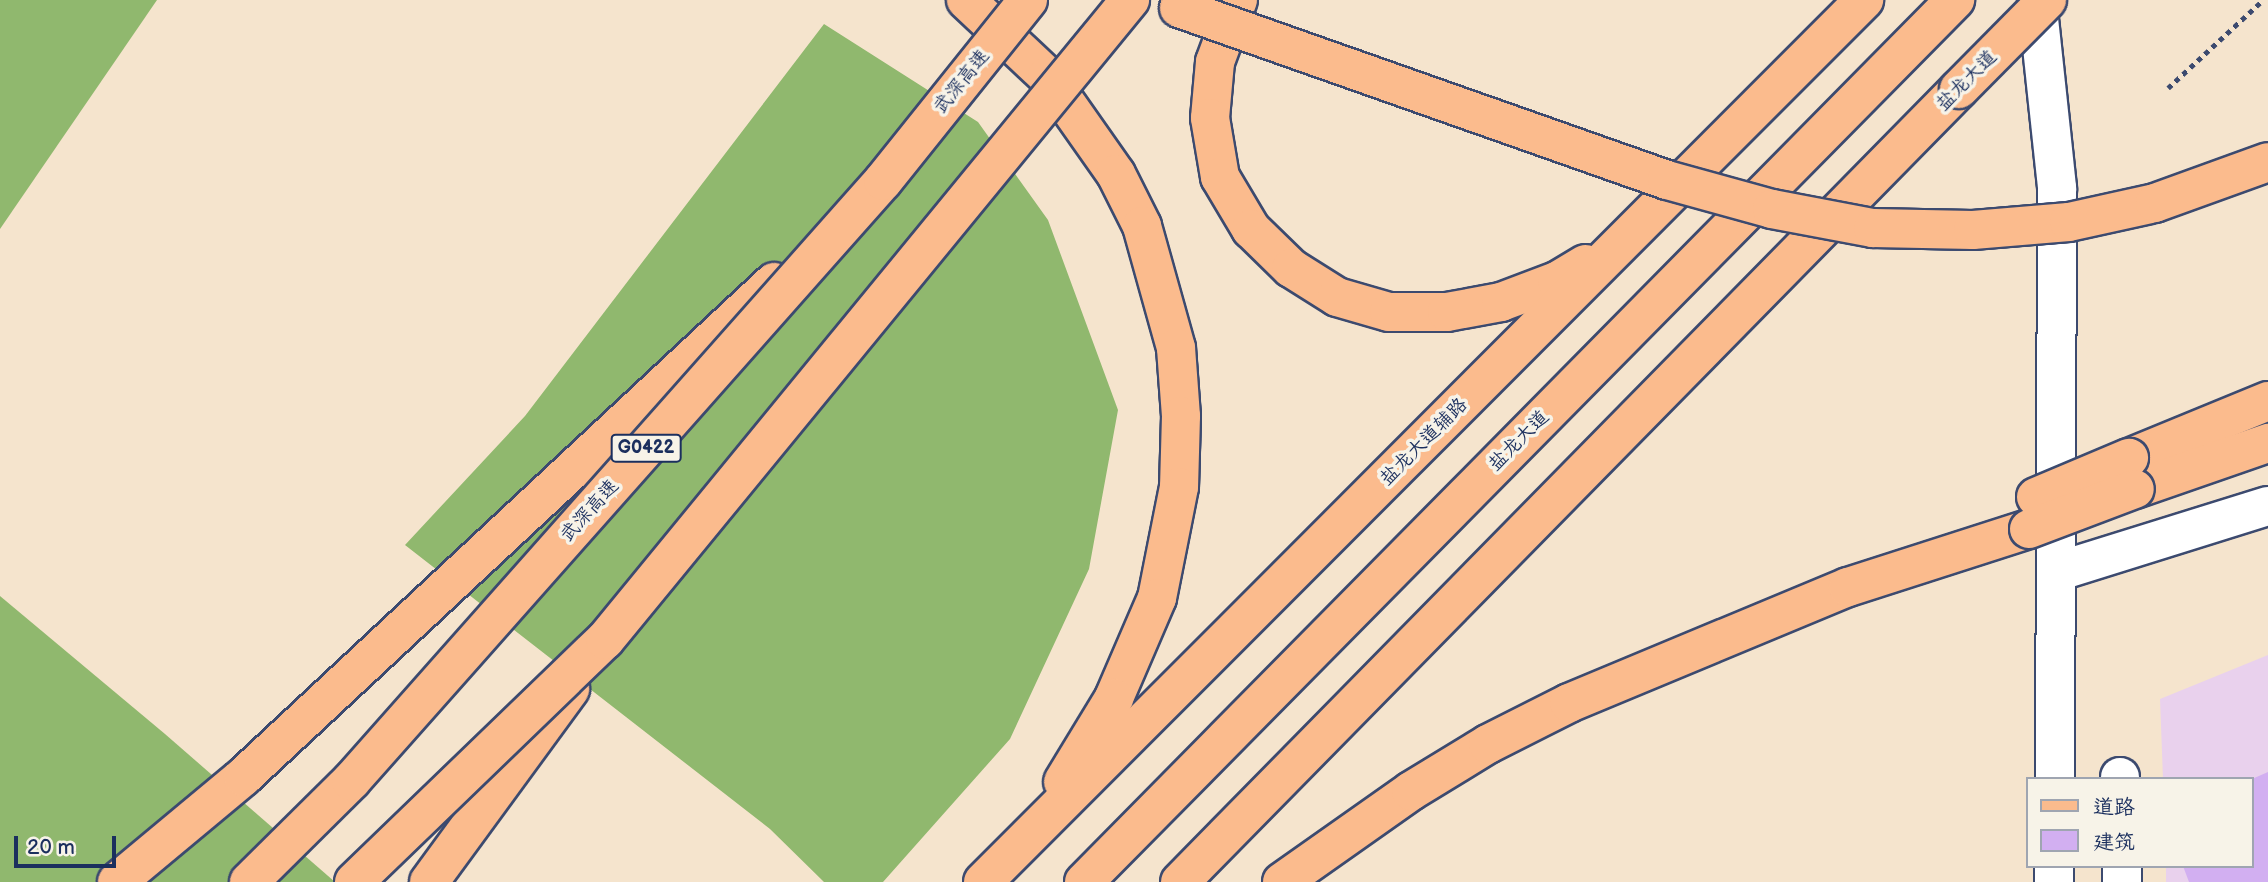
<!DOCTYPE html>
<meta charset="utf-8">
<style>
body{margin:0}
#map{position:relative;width:2268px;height:882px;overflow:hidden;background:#f5e4cd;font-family:"Balsamiq Sans","LXGW WenKai TC",sans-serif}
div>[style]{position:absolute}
.built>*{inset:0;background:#e9d1ed}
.forest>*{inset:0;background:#90b86e}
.building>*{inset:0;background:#d2aff1}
.path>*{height:4.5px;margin-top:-2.25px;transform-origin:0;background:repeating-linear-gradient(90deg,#3c4a6f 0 5px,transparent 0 10px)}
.roads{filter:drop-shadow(2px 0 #3c4a6f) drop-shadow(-2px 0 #3c4a6f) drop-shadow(0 2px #3c4a6f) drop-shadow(0 -2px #3c4a6f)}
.minor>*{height:38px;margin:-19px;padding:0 19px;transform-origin:19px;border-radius:19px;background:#fff}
.major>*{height:38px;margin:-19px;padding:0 19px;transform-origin:19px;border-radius:19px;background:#fbbb8d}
.highway>*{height:38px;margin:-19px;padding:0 19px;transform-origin:19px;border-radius:19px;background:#fbbb8d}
.bridges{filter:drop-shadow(2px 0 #3c4a6f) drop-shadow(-2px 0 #3c4a6f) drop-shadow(0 2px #3c4a6f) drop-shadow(0 -2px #3c4a6f)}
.highway-bridge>*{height:38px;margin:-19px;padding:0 19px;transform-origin:19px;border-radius:19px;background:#fbbb8d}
span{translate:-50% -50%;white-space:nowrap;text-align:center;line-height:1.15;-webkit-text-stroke:7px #f7f3e8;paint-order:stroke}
.shield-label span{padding:2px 5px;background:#f7f3e8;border:2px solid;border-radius:5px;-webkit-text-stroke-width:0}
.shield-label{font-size:18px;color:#1b2f5e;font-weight:700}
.street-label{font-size:19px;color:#1b2f5e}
.legend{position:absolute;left:2026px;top:777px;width:228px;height:91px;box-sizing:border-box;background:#f7f3e8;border:2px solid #9fa5b1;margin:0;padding:9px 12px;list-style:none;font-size:21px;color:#1b2f5e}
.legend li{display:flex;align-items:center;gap:14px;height:35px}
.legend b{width:35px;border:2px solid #9fa5b1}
.scale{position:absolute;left:14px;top:836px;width:102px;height:32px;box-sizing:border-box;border:4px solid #1b2f5e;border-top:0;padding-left:9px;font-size:21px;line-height:24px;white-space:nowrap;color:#1b2f5e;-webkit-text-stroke:5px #f7f3e8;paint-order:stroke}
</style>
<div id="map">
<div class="built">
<i style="clip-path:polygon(2268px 655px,2268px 882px,2166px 882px,2166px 866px,2252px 866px,2252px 779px,2163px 779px,2160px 699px)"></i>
</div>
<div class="forest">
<i style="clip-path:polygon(0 0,157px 0,0 229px)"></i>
<i style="clip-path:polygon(824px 24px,978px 122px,1048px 220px,1118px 410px,1089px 569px,1010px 739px,883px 882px,824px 882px,770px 829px,405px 545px,525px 416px)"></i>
<i style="clip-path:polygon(0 596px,165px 734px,335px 882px,0 882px)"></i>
</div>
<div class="building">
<i style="clip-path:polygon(2268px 772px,2268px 882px,2189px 882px,2183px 866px,2252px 866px,2252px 779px)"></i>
</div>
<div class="path">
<i style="left:2168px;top:88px;width:129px;rotate:-42.8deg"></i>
</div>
<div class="roads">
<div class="minor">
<i style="left:2037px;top:0;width:189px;rotate:83.9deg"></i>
<i style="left:2057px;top:188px;width:591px;rotate:90.19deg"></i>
<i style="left:2056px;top:572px;width:222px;rotate:-17.3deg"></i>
<i style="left:2120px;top:777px;width:2px;rotate:90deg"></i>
<i style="left:2122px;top:866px;width:16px;rotate:90deg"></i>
<i style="left:2054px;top:882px;width:16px;rotate:-90deg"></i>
</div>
<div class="major">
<i style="left:966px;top:0;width:111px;rotate:43.2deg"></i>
<i style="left:1047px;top:76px;width:120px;rotate:54.9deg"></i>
<i style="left:1116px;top:174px;width:58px;rotate:63.4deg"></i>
<i style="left:1142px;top:226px;width:127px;rotate:74.4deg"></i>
<i style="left:1176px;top:348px;width:68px;rotate:85.8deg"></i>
<i style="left:1181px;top:416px;width:71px;rotate:91.6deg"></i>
<i style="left:1179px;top:487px;width:113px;rotate:101.2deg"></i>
<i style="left:1157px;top:598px;width:109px;rotate:113.3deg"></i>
<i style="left:1114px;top:698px;width:98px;rotate:121.3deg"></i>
<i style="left:1238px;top:0;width:66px;rotate:110.4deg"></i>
<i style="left:1215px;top:62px;width:56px;rotate:95.1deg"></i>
<i style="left:1210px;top:118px;width:60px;rotate:80.4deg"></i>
<i style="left:1220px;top:177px;width:61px;rotate:59.2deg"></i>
<i style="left:1251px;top:229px;width:56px;rotate:44.3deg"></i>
<i style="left:1291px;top:268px;width:54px;rotate:32.2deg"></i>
<i style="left:1337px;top:297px;width:54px;rotate:16.1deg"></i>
<i style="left:1389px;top:312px;width:58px"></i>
<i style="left:1447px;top:312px;width:55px;rotate:-10.5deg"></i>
<i style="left:1501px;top:302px;width:60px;rotate:-20.6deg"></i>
<i style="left:1557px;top:281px;width:33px;rotate:-31deg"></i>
<i style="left:983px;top:882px;width:1247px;rotate:-45.03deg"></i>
</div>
<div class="highway">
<i style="left:2129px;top:458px;width:150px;rotate:-22.3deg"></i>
<i style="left:2135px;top:489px;width:141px;rotate:-19.1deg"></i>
<i style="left:117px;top:882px;width:164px;rotate:-39.8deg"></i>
<i style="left:243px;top:777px;width:726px;rotate:-42.99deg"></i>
<i style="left:429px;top:882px;width:239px;rotate:-53.8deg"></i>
<i style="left:1084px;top:882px;width:1240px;rotate:-45.36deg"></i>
<i style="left:1180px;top:882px;width:1112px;rotate:-45.51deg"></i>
<i style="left:1282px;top:882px;width:158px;rotate:-35.2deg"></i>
<i style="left:1411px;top:791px;width:90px;rotate:-31.4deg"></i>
<i style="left:1488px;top:744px;width:91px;rotate:-26.8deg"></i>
<i style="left:1569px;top:703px;width:302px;rotate:-22.6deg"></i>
<i style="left:1848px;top:587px;width:190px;rotate:-17.8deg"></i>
</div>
</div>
<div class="bridges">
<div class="highway-bridge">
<i style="left:1179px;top:8px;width:517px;rotate:19.42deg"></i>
<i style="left:1667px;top:180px;width:109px;rotate:15.4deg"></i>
<i style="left:1772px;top:209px;width:103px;rotate:10.7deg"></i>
<i style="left:1873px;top:228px;width:100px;rotate:1.1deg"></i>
<i style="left:1973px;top:230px;width:96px;rotate:-4.8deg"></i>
<i style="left:2069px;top:222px;width:88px;rotate:-12.5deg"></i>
<i style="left:2155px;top:203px;width:120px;rotate:-19.9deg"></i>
<i style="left:1959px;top:89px;width:125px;rotate:-45.3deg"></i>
<i style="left:2036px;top:497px;width:101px;rotate:-22.8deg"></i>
<i style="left:2029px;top:529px;width:113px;rotate:-20.7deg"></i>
<i style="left:249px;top:882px;width:144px;rotate:-44.7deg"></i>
<i style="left:351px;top:781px;width:802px;rotate:-48.44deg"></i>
<i style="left:883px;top:181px;width:232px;rotate:-51.3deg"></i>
<i style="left:354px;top:882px;width:349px;rotate:-44deg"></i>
<i style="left:605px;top:640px;width:828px;rotate:-50.64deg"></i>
</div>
</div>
<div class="shield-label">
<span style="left:646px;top:448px">G0422</span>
</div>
<div class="street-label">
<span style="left:1967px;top:81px;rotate:-45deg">盐龙大道</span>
<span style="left:962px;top:82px;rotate:-51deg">武深高速</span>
<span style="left:1519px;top:441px;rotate:-45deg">盐龙大道</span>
<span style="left:1424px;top:442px;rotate:-45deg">盐龙大道辅路</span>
<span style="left:590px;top:511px;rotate:-48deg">武深高速</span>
</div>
<ul class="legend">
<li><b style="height:9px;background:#fbbb8d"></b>道路</li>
<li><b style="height:19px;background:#d2aff1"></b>建筑</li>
</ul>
<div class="scale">20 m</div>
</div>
